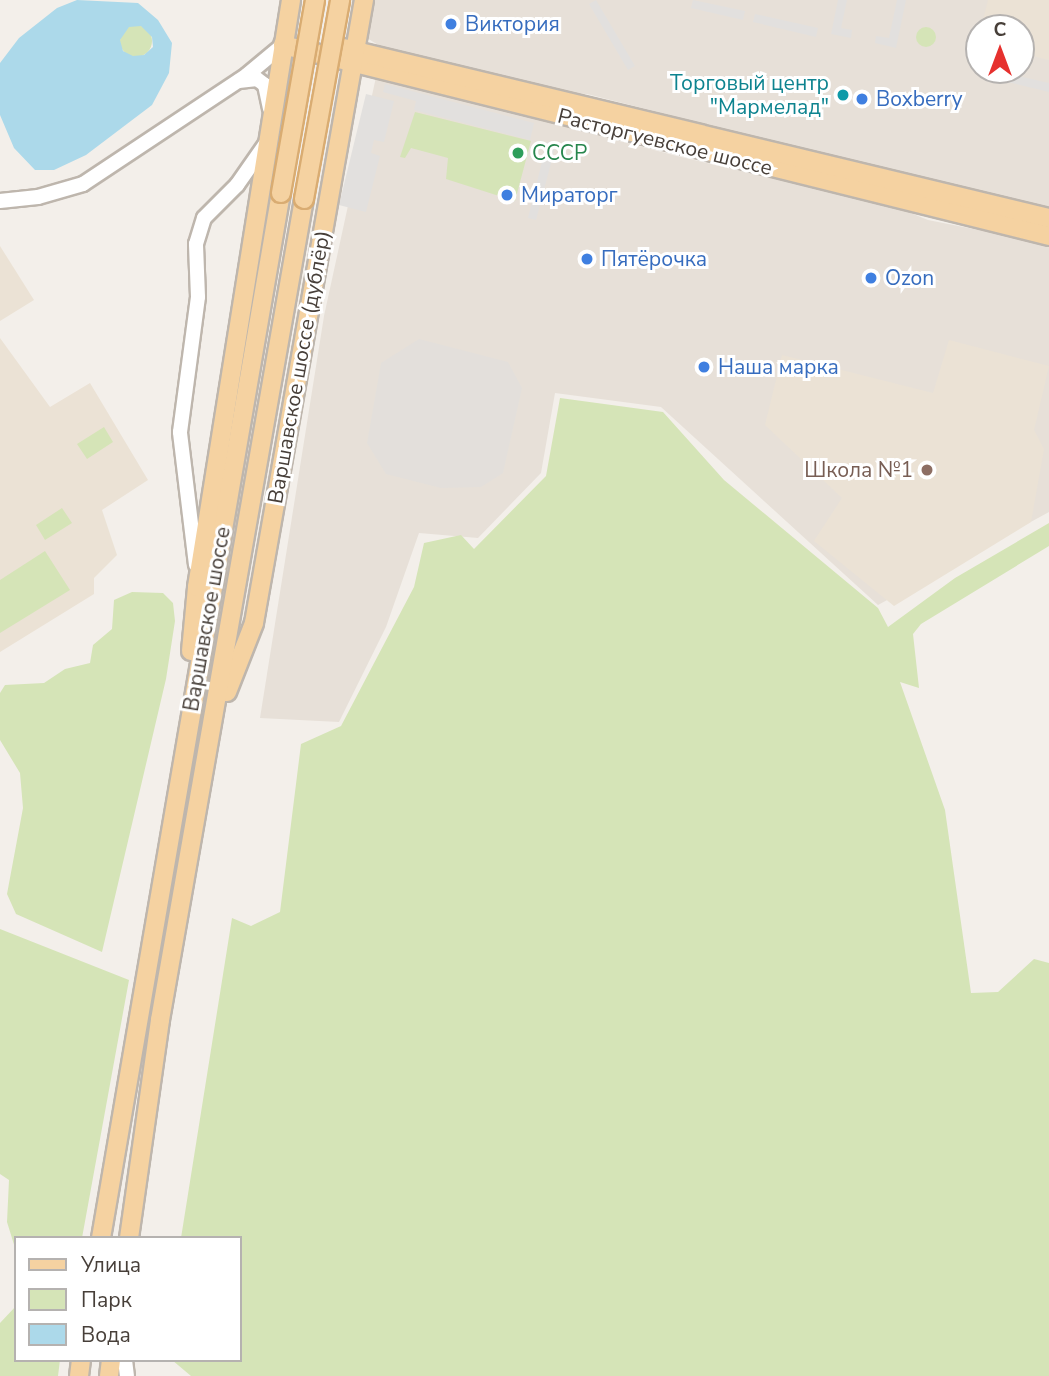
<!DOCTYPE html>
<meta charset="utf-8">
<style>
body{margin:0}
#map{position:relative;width:1049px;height:1376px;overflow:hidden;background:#f3efea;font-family:"Nunito Sans",sans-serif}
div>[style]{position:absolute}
.residential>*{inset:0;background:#e7e0d8}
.industrial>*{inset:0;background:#e3dfdb}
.education>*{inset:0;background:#ebe2d5}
.green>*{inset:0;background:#d5e4b7}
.round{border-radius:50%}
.parking>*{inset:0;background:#e2e0de}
.water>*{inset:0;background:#acd9ea}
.roads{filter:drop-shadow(2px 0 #beb6ad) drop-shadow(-2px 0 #beb6ad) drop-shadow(0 2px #beb6ad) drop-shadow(0 -2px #beb6ad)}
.minor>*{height:14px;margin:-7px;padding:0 7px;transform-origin:7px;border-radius:7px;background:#fff}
.major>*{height:18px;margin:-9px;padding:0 9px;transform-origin:9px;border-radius:9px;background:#f5d2a1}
.bridges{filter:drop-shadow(2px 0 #d9ac72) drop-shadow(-2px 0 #d9ac72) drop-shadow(0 2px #d9ac72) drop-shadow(0 -2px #d9ac72)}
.major-bridge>*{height:18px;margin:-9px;padding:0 9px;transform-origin:9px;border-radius:9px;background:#f5d2a1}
.dots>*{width:19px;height:19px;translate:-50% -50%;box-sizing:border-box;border:4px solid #fff;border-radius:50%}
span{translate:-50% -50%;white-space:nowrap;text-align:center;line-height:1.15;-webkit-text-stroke:6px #fff;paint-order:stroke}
.shop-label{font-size:21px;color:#366cbe}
.left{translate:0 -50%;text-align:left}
.culture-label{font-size:21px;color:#0d838f}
.right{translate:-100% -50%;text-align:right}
.street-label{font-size:21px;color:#473f39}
.leisure-label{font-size:21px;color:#27864d}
.education-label{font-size:21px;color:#785e54}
.legend{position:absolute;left:14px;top:1236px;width:228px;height:126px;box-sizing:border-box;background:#fff;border:2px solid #b5b2b0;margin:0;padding:9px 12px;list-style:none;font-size:21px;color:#473f39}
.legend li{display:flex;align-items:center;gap:14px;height:35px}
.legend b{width:35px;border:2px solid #b5b2b0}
.north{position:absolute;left:965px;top:14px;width:70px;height:70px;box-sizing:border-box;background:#fff;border:2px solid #b5b2b0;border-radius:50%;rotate:0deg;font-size:19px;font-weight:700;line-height:28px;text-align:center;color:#473f39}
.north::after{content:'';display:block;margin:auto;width:24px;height:32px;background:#e6312e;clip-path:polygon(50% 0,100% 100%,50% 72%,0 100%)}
</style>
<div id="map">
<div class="residential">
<i style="clip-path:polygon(evenodd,375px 0,1049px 0,1049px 212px,988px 192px,906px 177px,711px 131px,701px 123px,587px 94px,561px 93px,383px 48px,367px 38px,375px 0,979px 28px,1021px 28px,1021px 70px,979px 70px,979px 28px)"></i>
<i style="clip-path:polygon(376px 77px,677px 156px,901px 209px,928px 220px,1049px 244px,1049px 512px,878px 605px,661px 407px,555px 393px,541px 473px,478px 538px,419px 533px,386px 627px,339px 722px,260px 718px,324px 316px)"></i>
</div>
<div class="industrial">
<i style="clip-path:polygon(419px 339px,508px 362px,522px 388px,503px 473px,481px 487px,441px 488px,386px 474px,367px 443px,381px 363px)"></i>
</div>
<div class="education">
<i style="clip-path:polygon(988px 0,1049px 0,1049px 60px,1021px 53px,1021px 28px,981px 28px)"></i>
<i style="clip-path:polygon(0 246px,34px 300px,0 321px)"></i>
<i style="clip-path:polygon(0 338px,50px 407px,90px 383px,148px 480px,102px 510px,117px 555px,94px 578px,94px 594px,0 652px)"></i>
<i style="clip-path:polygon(949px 340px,1049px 366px,1034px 430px,1044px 449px,1031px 522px,894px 606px,814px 541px,842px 498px,765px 425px,782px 355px,933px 393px)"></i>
</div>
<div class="green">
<i class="round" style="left:120px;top:25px;width:32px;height:32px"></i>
<i class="round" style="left:916px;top:27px;width:20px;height:20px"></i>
<i style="clip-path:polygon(415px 112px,531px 141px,515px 201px,446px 179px,448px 158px,411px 148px,405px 158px,400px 157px)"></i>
<i style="clip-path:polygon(560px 398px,663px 412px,724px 480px,878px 608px,888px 627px,955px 578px,1049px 523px,1049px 546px,921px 624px,913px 634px,919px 688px,900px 682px,945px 810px,971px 993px,998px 992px,1034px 959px,1049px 963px,1049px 1376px,191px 1376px,172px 1360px,240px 1360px,240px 1238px,181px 1238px,232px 918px,251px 926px,280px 912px,301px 744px,341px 726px,414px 587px,424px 543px,461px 535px,474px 549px,546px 476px)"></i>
<i style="clip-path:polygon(104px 427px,113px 442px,87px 459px,77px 444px)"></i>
<i style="clip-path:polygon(62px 508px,72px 523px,45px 540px,36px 525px)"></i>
<i style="clip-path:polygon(45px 551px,70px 590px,0 633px,0 580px)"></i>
<i style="clip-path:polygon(132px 592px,163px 593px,173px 603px,175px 621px,166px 679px,102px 952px,16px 914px,7px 894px,23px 808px,20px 773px,0 740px,0 693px,5px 685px,44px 683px,65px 669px,90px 663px,93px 645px,112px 629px,114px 600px)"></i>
<i style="clip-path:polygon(0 929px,129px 980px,82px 1238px,16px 1238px,16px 1251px,7px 1222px,9px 1180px,0 1174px)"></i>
<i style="clip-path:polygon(16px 1306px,16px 1360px,60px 1360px,58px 1376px,0 1376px,0 1323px)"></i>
</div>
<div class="parking">
<i style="clip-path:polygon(596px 0,635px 66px,628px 70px,589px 4px)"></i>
<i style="clip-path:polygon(693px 0,745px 11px,743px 20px,691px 8px)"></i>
<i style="clip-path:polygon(838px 0,847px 0,841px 28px,852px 30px,851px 38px,831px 34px)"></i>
<i style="clip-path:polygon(897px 0,906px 0,896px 48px,875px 43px,876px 36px,889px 38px)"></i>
<i style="clip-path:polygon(755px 14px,818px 28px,816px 37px,753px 22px)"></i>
<i style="clip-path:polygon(997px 71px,1049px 83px,1049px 92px,995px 79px)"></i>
<i style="clip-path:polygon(385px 84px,534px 123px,530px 140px,414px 110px,416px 101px,383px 92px)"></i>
<i style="clip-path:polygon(366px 94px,394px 101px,384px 142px,374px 140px,371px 153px,380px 156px,366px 212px,339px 205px)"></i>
<i style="clip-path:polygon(547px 142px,556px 144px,536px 220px,528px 218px)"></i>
</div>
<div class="water">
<i style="clip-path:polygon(evenodd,77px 0,138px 3px,158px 20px,172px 43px,169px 73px,152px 105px,86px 155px,54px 170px,35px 170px,14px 148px,0 115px,0 63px,19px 38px,57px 8px,77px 0,141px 26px,152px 37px,153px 47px,144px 55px,133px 56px,123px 51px,120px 40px,129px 27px,141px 26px)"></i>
</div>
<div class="roads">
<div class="minor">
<i style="left:239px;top:81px;width:18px;rotate:-6deg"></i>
<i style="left:257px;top:79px;width:10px;rotate:37deg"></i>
<i style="left:265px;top:85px;width:24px;rotate:78deg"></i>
<i style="left:0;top:201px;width:38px;rotate:-6deg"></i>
<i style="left:38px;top:197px;width:47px;rotate:-16.1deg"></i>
<i style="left:83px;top:184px;width:197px;rotate:-33.6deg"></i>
<i style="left:247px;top:75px;width:47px;rotate:-39.8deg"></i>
<i style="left:196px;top:565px;width:134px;rotate:-96.9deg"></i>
<i style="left:180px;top:432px;width:136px;rotate:-82.4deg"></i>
<i style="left:198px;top:297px;width:53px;rotate:-92.2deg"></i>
<i style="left:196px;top:244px;width:27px;rotate:-73deg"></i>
<i style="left:204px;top:218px;width:47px;rotate:-45deg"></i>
<i style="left:237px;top:185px;width:49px;rotate:-55deg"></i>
<i style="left:125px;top:1360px;width:16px;rotate:83deg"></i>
</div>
<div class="major">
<i style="left:283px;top:45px;width:789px;rotate:14deg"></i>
<i style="left:339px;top:47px;width:730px;rotate:13.54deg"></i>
<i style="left:191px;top:651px;width:64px;rotate:-84.6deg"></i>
<i style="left:197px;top:587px;width:594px;rotate:-80.9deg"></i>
<i style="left:227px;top:692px;width:74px;rotate:-68.6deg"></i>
<i style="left:254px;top:623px;width:633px;rotate:-79.99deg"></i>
<i style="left:101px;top:1238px;width:1060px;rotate:-80.23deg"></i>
<i style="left:129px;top:1238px;width:220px;rotate:-81.9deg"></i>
<i style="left:160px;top:1020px;width:834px;rotate:-80.05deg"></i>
<i style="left:79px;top:1376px;width:16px;rotate:-83deg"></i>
<i style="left:109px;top:1376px;width:16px;rotate:-83deg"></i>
</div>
</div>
<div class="bridges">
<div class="major-bridge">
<i style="left:281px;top:193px;width:196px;rotate:-80deg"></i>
<i style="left:304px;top:199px;width:202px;rotate:-79.7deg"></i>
</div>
</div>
<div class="dots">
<i style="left:451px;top:24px;background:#3f7fe0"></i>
<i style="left:843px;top:95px;background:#0f9aa8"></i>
<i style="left:862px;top:99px;background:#3f7fe0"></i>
<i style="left:518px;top:153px;background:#2e9e5b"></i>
<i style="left:507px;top:195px;background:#3f7fe0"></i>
<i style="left:587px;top:259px;background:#3f7fe0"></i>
<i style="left:871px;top:278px;background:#3f7fe0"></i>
<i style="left:704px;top:367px;background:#3f7fe0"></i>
<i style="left:927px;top:470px;background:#8d6e63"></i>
</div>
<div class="shop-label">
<span class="left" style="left:465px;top:24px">Виктория</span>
<span class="left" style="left:876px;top:99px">Boxberry</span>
<span class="left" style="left:521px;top:195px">Мираторг</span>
<span class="left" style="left:601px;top:259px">Пятёрочка</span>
<span class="left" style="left:885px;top:278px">Ozon</span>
<span class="left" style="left:718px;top:367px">Наша марка</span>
</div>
<div class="culture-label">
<span class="right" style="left:829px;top:95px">Торговый центр<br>"Мармелад"</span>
</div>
<div class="street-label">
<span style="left:665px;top:142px;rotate:14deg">Расторгуевское шоссе</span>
<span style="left:299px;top:367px;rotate:-80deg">Варшавское шоссе (дублёр)</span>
<span style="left:207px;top:619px;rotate:-80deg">Варшавское шоссе</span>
</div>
<div class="leisure-label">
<span class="left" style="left:532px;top:153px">СССР</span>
</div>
<div class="education-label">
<span class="right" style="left:913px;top:470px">Школа №1</span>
</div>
<ul class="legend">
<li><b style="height:9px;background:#f5d2a1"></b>Улица</li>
<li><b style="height:19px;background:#d5e4b7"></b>Парк</li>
<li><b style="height:19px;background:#acd9ea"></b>Вода</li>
</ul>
<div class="north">С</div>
</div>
